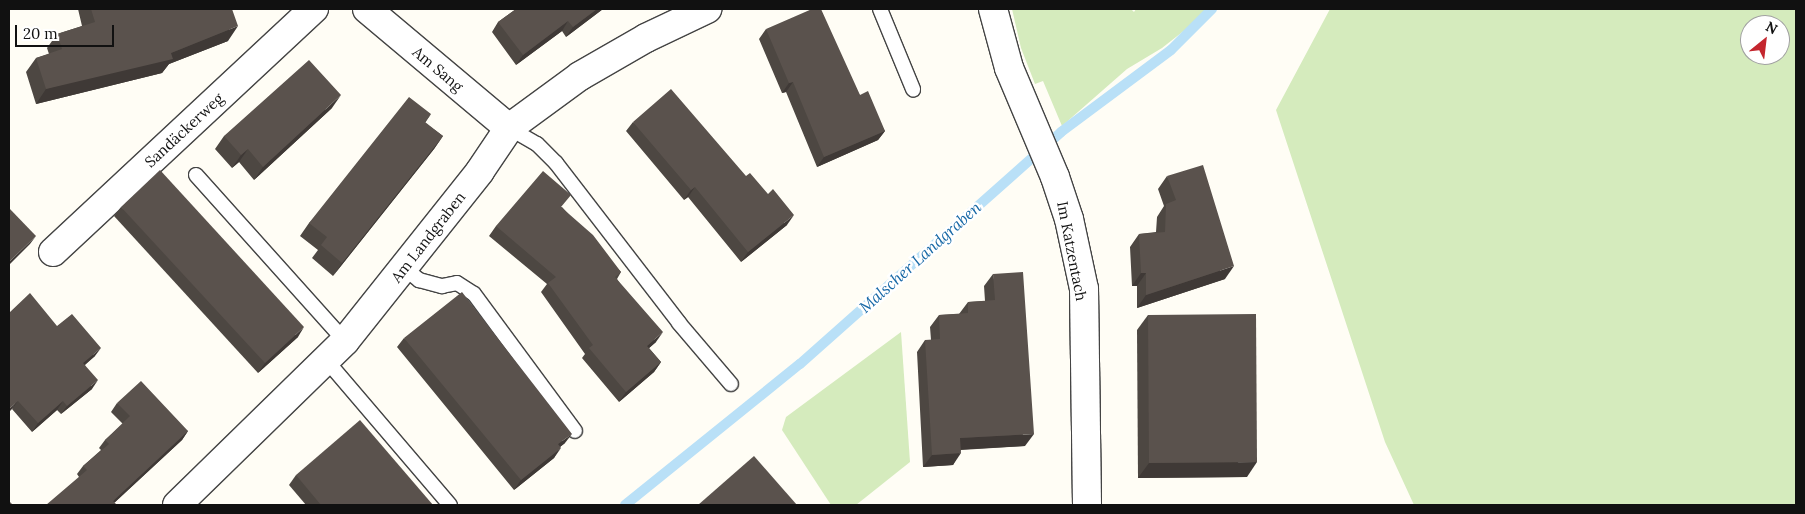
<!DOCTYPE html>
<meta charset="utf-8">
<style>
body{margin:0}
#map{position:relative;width:1805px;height:514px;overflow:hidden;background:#fffdf5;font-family:Lora,serif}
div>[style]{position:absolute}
.green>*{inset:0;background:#d5ebbd}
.stream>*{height:10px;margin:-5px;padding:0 5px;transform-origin:5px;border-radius:5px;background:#b9e0f7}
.roads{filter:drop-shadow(1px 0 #444) drop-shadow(-1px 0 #444) drop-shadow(0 1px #444) drop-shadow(0 -1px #444)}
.lane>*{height:14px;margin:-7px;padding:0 7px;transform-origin:7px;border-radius:7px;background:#fff}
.street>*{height:28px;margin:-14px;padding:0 14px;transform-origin:14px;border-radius:14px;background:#fff}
.wall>*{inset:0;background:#4d4742}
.shaded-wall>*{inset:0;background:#3f3936}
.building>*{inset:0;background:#5a524d}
span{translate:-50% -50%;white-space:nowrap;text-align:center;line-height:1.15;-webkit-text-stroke:5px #fff;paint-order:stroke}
.street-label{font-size:15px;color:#111}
.water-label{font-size:16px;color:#1768a6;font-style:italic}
.frame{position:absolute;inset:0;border:10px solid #111;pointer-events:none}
.north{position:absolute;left:1740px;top:15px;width:50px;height:50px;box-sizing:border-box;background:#fff;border:1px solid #a0a0a0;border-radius:50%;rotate:29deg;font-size:14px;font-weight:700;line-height:20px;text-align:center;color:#111}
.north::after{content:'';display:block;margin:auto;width:18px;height:22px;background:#c4262e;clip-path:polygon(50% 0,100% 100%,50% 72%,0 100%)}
.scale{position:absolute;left:15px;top:25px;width:99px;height:22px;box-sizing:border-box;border:2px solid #111;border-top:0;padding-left:6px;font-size:15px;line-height:18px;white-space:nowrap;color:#111;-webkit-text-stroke:4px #fff;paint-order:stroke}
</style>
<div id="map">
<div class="green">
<i style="clip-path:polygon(1012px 9px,1131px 9px,1134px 12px,1136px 9px,1207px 9px,1190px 26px,1162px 48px,1127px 69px,1062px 126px,1043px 81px,1035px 84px,1021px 48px)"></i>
<i style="clip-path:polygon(evenodd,1330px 9px,1796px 9px,1796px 505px,1414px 505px,1385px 442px,1276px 110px,1330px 9px,1750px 25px,1780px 25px,1780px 55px,1750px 55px,1750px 25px)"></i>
<i style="clip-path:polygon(901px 332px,910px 462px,856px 505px,831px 505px,782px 430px,786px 417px)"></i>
</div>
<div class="stream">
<i style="left:625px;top:505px;width:225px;rotate:-38.9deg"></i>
<i style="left:800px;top:364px;width:349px;rotate:-41.6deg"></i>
<i style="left:1061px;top:132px;width:137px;rotate:-36.7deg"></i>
<i style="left:1171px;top:50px;width:58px;rotate:-45deg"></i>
</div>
<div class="roads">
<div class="lane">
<i style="left:880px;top:9px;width:87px;rotate:67.6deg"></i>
<i style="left:509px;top:128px;width:32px;rotate:30deg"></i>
<i style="left:537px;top:144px;width:27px;rotate:45deg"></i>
<i style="left:556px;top:163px;width:202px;rotate:52.4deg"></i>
<i style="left:679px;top:323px;width:80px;rotate:49.6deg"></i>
<i style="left:196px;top:175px;width:223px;rotate:48.1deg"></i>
<i style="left:403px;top:267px;width:21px;rotate:39deg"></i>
<i style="left:419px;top:280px;width:24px;rotate:15deg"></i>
<i style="left:442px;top:286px;width:15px;rotate:-11deg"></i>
<i style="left:457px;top:283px;width:20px;rotate:33deg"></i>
<i style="left:474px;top:294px;width:170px;rotate:53.6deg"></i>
<i style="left:327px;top:361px;width:189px;rotate:49.5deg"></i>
</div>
<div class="street">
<i style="left:367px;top:9px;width:185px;rotate:40deg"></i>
<i style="left:993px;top:9px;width:61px;rotate:74.8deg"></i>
<i style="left:1009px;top:68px;width:118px;rotate:67.1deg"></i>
<i style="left:1055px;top:177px;width:44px;rotate:71.6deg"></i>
<i style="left:1069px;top:219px;width:72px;rotate:77.9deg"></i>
<i style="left:1084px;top:289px;width:216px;rotate:89.2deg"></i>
<i style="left:53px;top:252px;width:357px;rotate:-43deg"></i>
<i style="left:177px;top:505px;width:235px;rotate:-44.3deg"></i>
<i style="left:345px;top:341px;width:217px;rotate:-51.5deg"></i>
<i style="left:480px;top:171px;width:52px;rotate:-56deg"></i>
<i style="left:509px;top:128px;width:88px;rotate:-36.2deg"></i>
<i style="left:580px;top:76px;width:76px;rotate:-29.9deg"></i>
<i style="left:646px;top:38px;width:68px;rotate:-25.4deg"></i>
</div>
</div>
<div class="wall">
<i style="clip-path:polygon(78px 9px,232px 9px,228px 41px,169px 64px,162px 73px,36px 104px,26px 72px,36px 58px,49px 54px,47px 48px,57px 34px,82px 26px)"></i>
<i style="clip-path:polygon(516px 9px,603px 9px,566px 37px,562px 31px,516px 65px,492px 32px,498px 22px)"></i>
<i style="clip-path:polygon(766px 29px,860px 95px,885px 131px,878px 140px,817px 167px,786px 92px,782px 93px,759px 39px)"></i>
<i style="clip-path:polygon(332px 108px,254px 180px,239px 162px,232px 168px,215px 149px,224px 136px)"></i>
<i style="clip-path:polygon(431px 114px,425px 123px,443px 136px,434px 149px,333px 276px,312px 258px,318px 250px,300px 236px,309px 223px)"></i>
<i style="clip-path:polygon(633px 122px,787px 225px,741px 262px,688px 197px,684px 200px,626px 131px)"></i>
<i style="clip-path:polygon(1167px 176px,1225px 279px,1137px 308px,1137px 286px,1132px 286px,1130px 247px,1139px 234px,1156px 232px,1157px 217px,1164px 206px,1158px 189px)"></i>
<i style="clip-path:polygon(121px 207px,298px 337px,258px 373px,114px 216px)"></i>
<i style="clip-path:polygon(562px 207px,621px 272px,617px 279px,656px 342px,649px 348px,661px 362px,654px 372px,619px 402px,582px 358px,585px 354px,541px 292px,547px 284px,489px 236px,496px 226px)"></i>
<i style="clip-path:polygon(993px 274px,1025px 446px,961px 450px,953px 465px,923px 467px,917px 352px,925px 340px,931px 340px,930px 327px,939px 315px,959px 314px,968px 302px,985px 301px,984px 286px)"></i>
<i style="clip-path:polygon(1148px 315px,1247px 477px,1138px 478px,1137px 330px)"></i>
<i style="clip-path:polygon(57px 326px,95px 356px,85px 365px,92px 389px,61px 414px,57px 410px,32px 432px,12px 409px)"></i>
<i style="clip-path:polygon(404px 338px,565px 443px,560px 447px,554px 458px,514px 490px,397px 347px)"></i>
<i style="clip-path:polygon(117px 403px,188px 431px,182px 440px,115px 502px,79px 477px,77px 474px,83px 466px,101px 450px,99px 448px,105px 440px,123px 424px,111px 412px)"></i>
<i style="clip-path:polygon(296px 475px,433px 505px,306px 505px,289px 485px)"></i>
</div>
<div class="shaded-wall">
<i style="clip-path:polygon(597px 9px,603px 9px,566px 37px,573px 27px)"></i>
<i style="clip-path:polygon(568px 21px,562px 31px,516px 65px,523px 55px)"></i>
<i style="clip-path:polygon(238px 26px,228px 41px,169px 64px,162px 73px,36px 104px,46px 89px,171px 53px)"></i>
<i style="clip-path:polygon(793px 82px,786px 92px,782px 93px,789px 83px)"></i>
<i style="clip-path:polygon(341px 95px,332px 108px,254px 180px,263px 167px)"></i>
<i style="clip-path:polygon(885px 131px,878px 140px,817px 167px,824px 157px)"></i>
<i style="clip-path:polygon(443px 136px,434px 149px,333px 276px,342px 263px)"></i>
<i style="clip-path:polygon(248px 149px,239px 162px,232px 168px,241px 155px)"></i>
<i style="clip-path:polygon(695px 187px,688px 197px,684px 200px,691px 190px)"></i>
<i style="clip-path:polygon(794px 215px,787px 225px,741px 262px,748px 252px)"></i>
<i style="clip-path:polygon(36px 236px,30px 244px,9px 265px,9px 262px)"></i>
<i style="clip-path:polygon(1234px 266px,1225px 279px,1137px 308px,1146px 295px)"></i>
<i style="clip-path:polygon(1141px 273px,1146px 273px,1137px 286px,1132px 286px)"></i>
<i style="clip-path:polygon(304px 327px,298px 337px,258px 373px,265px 363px)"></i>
<i style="clip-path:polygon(663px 332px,656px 342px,640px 356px,647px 346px)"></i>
<i style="clip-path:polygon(101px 348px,95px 356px,77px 371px,83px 363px)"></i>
<i style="clip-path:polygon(661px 362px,654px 372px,619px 402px,626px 392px)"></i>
<i style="clip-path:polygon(98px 380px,92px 389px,61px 414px,67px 406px)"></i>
<i style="clip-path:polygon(18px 401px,12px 409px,9px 412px,9px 409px)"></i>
<i style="clip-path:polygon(63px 401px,57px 410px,32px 432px,38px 423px)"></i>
<i style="clip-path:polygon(188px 431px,182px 440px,112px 505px,113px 501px)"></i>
<i style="clip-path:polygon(572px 434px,565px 443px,551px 454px,558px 444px)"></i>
<i style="clip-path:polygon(1034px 434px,1025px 446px,952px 450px,960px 438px)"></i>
<i style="clip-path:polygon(561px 448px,554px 458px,514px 490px,521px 480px)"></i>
<i style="clip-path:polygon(961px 453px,953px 465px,923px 467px,932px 455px)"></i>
<i style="clip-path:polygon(1257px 462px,1247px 477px,1138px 478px,1149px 463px)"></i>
</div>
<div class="building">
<i style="clip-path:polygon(91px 9px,232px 9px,238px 26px,171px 53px,173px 59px,46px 89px,36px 58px,62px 49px,57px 34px,95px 22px)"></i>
<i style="clip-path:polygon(516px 9px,597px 9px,573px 27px,568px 21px,523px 55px,498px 22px)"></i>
<i style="clip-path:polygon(812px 9px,821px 9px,860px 95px,868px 91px,885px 131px,824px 157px,793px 82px,789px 83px,766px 29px)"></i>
<i style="clip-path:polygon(309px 60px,341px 95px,263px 167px,248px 149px,241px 155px,224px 136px)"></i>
<i style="clip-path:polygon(671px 89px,746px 176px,750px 173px,768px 194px,773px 189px,794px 215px,748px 252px,695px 187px,691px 190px,633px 122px)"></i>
<i style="clip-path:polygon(409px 97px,431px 114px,425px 122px,443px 136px,342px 263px,321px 245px,327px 237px,309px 223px)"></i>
<i style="clip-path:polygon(1203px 165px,1234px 266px,1146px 295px,1146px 273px,1141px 273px,1139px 234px,1165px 232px,1166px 204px,1176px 200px,1167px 176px)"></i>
<i style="clip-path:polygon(160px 170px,304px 327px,265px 363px,121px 207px)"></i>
<i style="clip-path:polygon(543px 171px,571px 195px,561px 207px,593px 235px,621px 272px,615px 277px,663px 332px,647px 346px,661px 362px,626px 392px,589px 348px,593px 345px,548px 283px,556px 277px,496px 226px)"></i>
<i style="clip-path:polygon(9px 208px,36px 236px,9px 262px)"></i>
<i style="clip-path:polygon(1023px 272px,1034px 434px,960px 438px,961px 453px,932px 455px,925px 340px,940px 339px,939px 315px,968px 313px,968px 302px,995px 300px,993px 274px)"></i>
<i style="clip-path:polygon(462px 292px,572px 434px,558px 444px,561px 448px,521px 480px,404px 338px)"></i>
<i style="clip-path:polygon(30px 293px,57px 326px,72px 314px,101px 348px,83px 363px,98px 380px,67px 406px,63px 401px,38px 423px,18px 401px,9px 409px,9px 313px)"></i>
<i style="clip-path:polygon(1256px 314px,1257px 462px,1149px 463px,1148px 315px)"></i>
<i style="clip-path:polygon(141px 381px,188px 431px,113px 501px,117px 505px,46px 505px,87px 470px,83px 466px,109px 444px,105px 440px,130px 416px,117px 403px)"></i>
<i style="clip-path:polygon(360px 420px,433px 505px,321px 505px,296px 475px)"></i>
<i style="clip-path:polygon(754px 456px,797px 505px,698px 505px)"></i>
<i style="clip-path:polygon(9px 501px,13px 505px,9px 505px)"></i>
</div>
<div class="street-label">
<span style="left:438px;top:69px;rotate:40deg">Am Sang</span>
<span style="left:184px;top:130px;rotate:-43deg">Sandäckerweg</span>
<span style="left:428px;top:237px;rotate:-52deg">Am Landgraben</span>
<span style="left:1072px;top:251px;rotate:79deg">Im Katzentach</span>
</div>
<div class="water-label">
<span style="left:920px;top:257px;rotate:-42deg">Malscher Landgraben</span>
</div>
<div class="frame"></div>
<div class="north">N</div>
<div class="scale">20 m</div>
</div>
